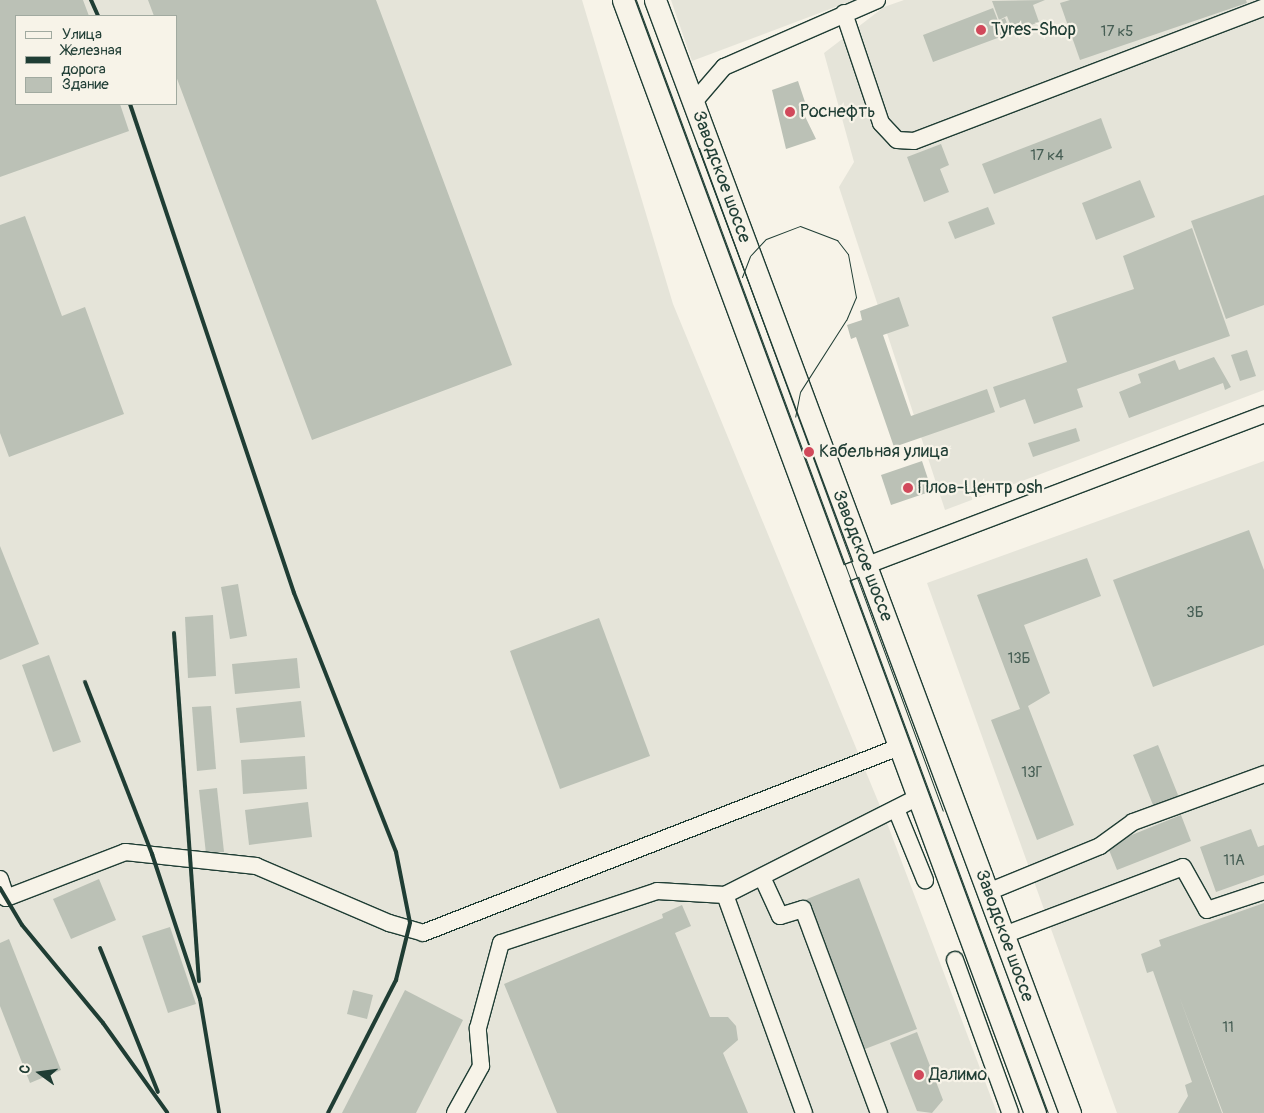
<!DOCTYPE html>
<meta charset="utf-8">
<style>
body{margin:0}
#map{position:relative;width:1264px;height:1113px;overflow:hidden;background:#f7f3e8;font-family:Pangolin,sans-serif}
div>[style]{position:absolute}
.built>*{inset:0;background:#e5e4d9}
.building>*{inset:0;background:#bbc1b6}
.roads{filter:drop-shadow(1px 0 #1f3d34) drop-shadow(-1px 0 #1f3d34) drop-shadow(0 1px #1f3d34) drop-shadow(0 -1px #1f3d34)}
.minor>*{height:16px;margin:-8px;padding:0 8px;transform-origin:8px;border-radius:8px;background:#f7f3e8}
.major>*{height:21px;margin:-10.5px;padding:0 10.5px;transform-origin:10.5px;border-radius:10.5px;background:#f7f3e8}
.tram>*{height:1px;margin:-0.5px;padding:0 0.5px;transform-origin:0.5px;border-radius:0.5px;background:#1f3d34}
.rail>*{height:4px;margin:-2px;padding:0 2px;transform-origin:2px;border-radius:2px;background:#1f3d34}
.dots>*{width:14px;height:14px;translate:-50% -50%;box-sizing:border-box;border:2px solid #f7f3e8;border-radius:50%}
span{translate:-50% -50%;white-space:nowrap;text-align:center;line-height:1.15;-webkit-text-stroke:4.5px #f7f3e8;paint-order:stroke}
.number-label{font-size:15px;color:#465e54}
.number-label span{-webkit-text-stroke-width:0}
.poi-label{font-size:18px;color:#1f3d34}
.left{translate:0 -50%;text-align:left}
.street-label{font-size:18px;color:#1f3d34}
.legend{position:absolute;left:15px;top:15px;width:162px;height:90px;box-sizing:border-box;background:#f7f3e8;border:1px solid #a1aaa0;margin:0;padding:6px 9px;list-style:none;font-size:15px;color:#1f3d34}
.legend li{display:flex;align-items:center;gap:10px;height:25px}
.legend b{width:25px;border:1px solid #a1aaa0}
.north{position:absolute;left:15px;top:1048px;width:50px;height:50px;-webkit-text-stroke:4px #f7f3e8;paint-order:stroke;rotate:284deg;font-size:14px;font-weight:700;line-height:20px;text-align:center;color:#1f3d34}
.north::after{content:'';display:block;margin:auto;width:18px;height:22px;background:#1f3d34;clip-path:polygon(50% 0,100% 100%,50% 72%,0 100%)}
</style>
<div id="map">
<div class="built">
<i style="clip-path:polygon(evenodd,0 0,582px 0,673px 304px,887px 823px,997px 1113px,0 1113px,0 0,16px 16px,176px 16px,176px 104px,16px 104px,16px 16px)"></i>
<i style="clip-path:polygon(671px 0,854px 0,692px 61px)"></i>
<i style="clip-path:polygon(904px 0,1264px 0,1264px 390px,945px 510px,839px 187px,854px 162px,824px 53px,884px 7px)"></i>
<i style="clip-path:polygon(1264px 461px,1264px 1113px,1117px 1113px,927px 583px)"></i>
</div>
<div class="building">
<i style="clip-path:polygon(0 0,83px 0,89px 16px,16px 16px,16px 104px,120px 104px,129px 131px,0 177px)"></i>
<i style="clip-path:polygon(148px 0,376px 0,512px 365px,312px 440px,176px 76px,176px 16px,154px 16px)"></i>
<i style="clip-path:polygon(1045px 0,1033px 5px,1039px 22px,1013px 32px,1007px 16px,999px 20px,992px 1px)"></i>
<i style="clip-path:polygon(1070px 0,1246px 0,1247px 3px,1080px 60px,1060px 3px)"></i>
<i style="clip-path:polygon(993px 8px,998px 21px,1005px 18px,1011px 33px,933px 62px,923px 35px)"></i>
<i style="clip-path:polygon(798px 81px,805px 102px,799px 104px,816px 139px,786px 149px,772px 90px)"></i>
<i style="clip-path:polygon(1101px 118px,1112px 148px,994px 194px,982px 164px)"></i>
<i style="clip-path:polygon(941px 144px,949px 165px,940px 169px,949px 192px,924px 202px,907px 157px)"></i>
<i style="clip-path:polygon(1140px 180px,1155px 217px,1096px 240px,1082px 203px)"></i>
<i style="clip-path:polygon(1264px 195px,1264px 305px,1226px 319px,1191px 221px)"></i>
<i style="clip-path:polygon(988px 207px,995px 224px,955px 239px,948px 222px)"></i>
<i style="clip-path:polygon(25px 216px,62px 316px,85px 307px,124px 414px,9px 457px,0 433px,0 225px)"></i>
<i style="clip-path:polygon(1192px 228px,1230px 336px,1077px 389px,1083px 407px,1034px 424px,1025px 399px,1000px 408px,993px 387px,1067px 362px,1052px 317px,1134px 289px,1123px 256px)"></i>
<i style="clip-path:polygon(899px 297px,909px 326px,883px 335px,911px 416px,987px 389px,995px 412px,894px 447px,856px 337px,851px 339px,847px 325px,862px 320px,860px 311px)"></i>
<i style="clip-path:polygon(1247px 350px,1256px 376px,1240px 381px,1231px 355px)"></i>
<i style="clip-path:polygon(1214px 357px,1231px 387px,1225px 390px,1223px 383px,1129px 418px,1119px 392px,1141px 383px,1138px 374px,1175px 360px,1179px 370px)"></i>
<i style="clip-path:polygon(1076px 428px,1080px 441px,1033px 457px,1028px 443px)"></i>
<i style="clip-path:polygon(922px 461px,932px 491px,891px 505px,881px 475px)"></i>
<i style="clip-path:polygon(1249px 530px,1264px 570px,1264px 645px,1153px 687px,1113px 580px)"></i>
<i style="clip-path:polygon(0 546px,39px 644px,0 660px)"></i>
<i style="clip-path:polygon(1087px 558px,1101px 596px,1024px 625px,1050px 693px,1028px 706px,1074px 825px,1037px 840px,991px 720px,1020px 709px,977px 595px)"></i>
<i style="clip-path:polygon(238px 584px,247px 636px,230px 639px,221px 587px)"></i>
<i style="clip-path:polygon(213px 615px,216px 676px,188px 678px,185px 617px)"></i>
<i style="clip-path:polygon(599px 618px,650px 756px,560px 789px,510px 651px)"></i>
<i style="clip-path:polygon(49px 655px,81px 742px,53px 752px,22px 665px)"></i>
<i style="clip-path:polygon(297px 658px,300px 688px,235px 694px,232px 664px)"></i>
<i style="clip-path:polygon(301px 701px,305px 737px,240px 743px,236px 708px)"></i>
<i style="clip-path:polygon(211px 706px,216px 769px,197px 771px,192px 707px)"></i>
<i style="clip-path:polygon(1158px 745px,1180px 800px,1155px 810px,1133px 755px)"></i>
<i style="clip-path:polygon(305px 756px,307px 789px,243px 794px,241px 760px)"></i>
<i style="clip-path:polygon(217px 788px,224px 852px,206px 854px,199px 790px)"></i>
<i style="clip-path:polygon(308px 802px,312px 837px,249px 845px,245px 810px)"></i>
<i style="clip-path:polygon(1181px 815px,1191px 841px,1117px 870px,1107px 845px)"></i>
<i style="clip-path:polygon(1251px 829px,1258px 847px,1264px 845px,1264px 875px,1216px 892px,1200px 847px)"></i>
<i style="clip-path:polygon(859px 878px,917px 1029px,865px 1049px,807px 899px)"></i>
<i style="clip-path:polygon(99px 879px,116px 920px,71px 939px,53px 899px)"></i>
<i style="clip-path:polygon(1264px 903px,1264px 1113px,1223px 1113px,1179px 996px,1222px 1113px,1178px 1113px,1188px 1096px,1185px 1085px,1192px 1082px,1153px 971px,1147px 973px,1141px 954px,1161px 946px,1159px 940px)"></i>
<i style="clip-path:polygon(682px 905px,691px 926px,675px 933px,710px 1017px,728px 1017px,736px 1026px,738px 1040px,723px 1053px,748px 1113px,557px 1113px,504px 984px,663px 918px,662px 914px)"></i>
<i style="clip-path:polygon(170px 927px,196px 1004px,168px 1013px,142px 936px)"></i>
<i style="clip-path:polygon(9px 939px,61px 1070px,30px 1083px,0 1006px,0 943px)"></i>
<i style="clip-path:polygon(353px 990px,373px 995px,367px 1019px,347px 1014px)"></i>
<i style="clip-path:polygon(405px 990px,463px 1020px,416px 1113px,342px 1113px)"></i>
<i style="clip-path:polygon(917px 1032px,943px 1100px,932px 1113px,917px 1111px,890px 1043px)"></i>
</div>
<div class="roads">
<div class="minor">
<i style="left:844px;top:13px;width:116px;rotate:71.4deg"></i>
<i style="left:881px;top:123px;width:23px;rotate:47deg"></i>
<i style="left:897px;top:140px;width:17px;rotate:3deg"></i>
<i style="left:914px;top:141px;width:375px;rotate:-20.9deg"></i>
<i style="left:693px;top:103px;width:48px;rotate:-49.3deg"></i>
<i style="left:724px;top:67px;width:167px;rotate:-23.6deg"></i>
<i style="left:836px;top:577px;width:458px;rotate:-20.8deg"></i>
<i style="left:896px;top:809px;width:77px;rotate:67.8deg"></i>
<i style="left:762px;top:877px;width:43px;rotate:65.2deg"></i>
<i style="left:780px;top:916px;width:24px;rotate:-17deg"></i>
<i style="left:803px;top:909px;width:218px;rotate:69.6deg"></i>
<i style="left:0;top:879px;width:20px;rotate:72deg"></i>
<i style="left:6px;top:898px;width:128px;rotate:-21.1deg"></i>
<i style="left:125px;top:852px;width:132px;rotate:6.1deg"></i>
<i style="left:256px;top:866px;width:145px;rotate:23.2deg"></i>
<i style="left:389px;top:923px;width:35px;rotate:16deg"></i>
<i style="left:423px;top:933px;width:511px;rotate:-21.34deg"></i>
<i style="left:988px;top:892px;width:121px;rotate:-22.3deg"></i>
<i style="left:1100px;top:846px;width:41px;rotate:-36deg"></i>
<i style="left:1133px;top:822px;width:140px;rotate:-20.1deg"></i>
<i style="left:1004px;top:935px;width:191px;rotate:-20.8deg"></i>
<i style="left:1183px;top:867px;width:49px;rotate:60.8deg"></i>
<i style="left:1207px;top:910px;width:60px;rotate:-18.4deg"></i>
<i style="left:955px;top:960px;width:162px;rotate:70.1deg"></i>
<i style="left:455px;top:1113px;width:54px;rotate:-61deg"></i>
<i style="left:481px;top:1066px;width:38px;rotate:-95deg"></i>
<i style="left:478px;top:1028px;width:88px;rotate:-74.9deg"></i>
<i style="left:501px;top:943px;width:164px;rotate:-18.4deg"></i>
<i style="left:657px;top:891px;width:68px;rotate:3.4deg"></i>
<i style="left:804px;top:1113px;width:232px;rotate:-109.9deg"></i>
<i style="left:725px;top:895px;width:216px;rotate:-26.9deg"></i>
</div>
<div class="major">
<i style="left:623px;top:0;width:1187px;rotate:69.69deg"></i>
<i style="left:655px;top:0;width:1188px;rotate:69.55deg"></i>
</div>
</div>
<div class="tram">
<i style="left:636px;top:0;width:1187px;rotate:69.69deg"></i>
<i style="left:699px;top:148px;width:706px;rotate:69.8deg"></i>
<i style="left:742px;top:277px;width:22px;rotate:-69deg"></i>
<i style="left:750px;top:256px;width:23px;rotate:-47deg"></i>
<i style="left:766px;top:239px;width:36px;rotate:-21deg"></i>
<i style="left:800px;top:226px;width:40px;rotate:21deg"></i>
<i style="left:837px;top:240px;width:18px;rotate:52deg"></i>
<i style="left:848px;top:254px;width:44px;rotate:79.5deg"></i>
<i style="left:856px;top:297px;width:25px;rotate:113deg"></i>
<i style="left:846px;top:320px;width:85px;rotate:122.6deg"></i>
<i style="left:800px;top:392px;width:25px;rotate:101deg"></i>
</div>
<div class="rail">
<i style="left:91px;top:0;width:17px;rotate:66deg"></i>
<i style="left:130px;top:104px;width:516px;rotate:71.46deg"></i>
<i style="left:294px;top:593px;width:278px;rotate:68.5deg"></i>
<i style="left:396px;top:852px;width:72px;rotate:78.8deg"></i>
<i style="left:410px;top:923px;width:59px;rotate:103.8deg"></i>
<i style="left:396px;top:980px;width:149px;rotate:117.1deg"></i>
<i style="left:174px;top:633px;width:349px;rotate:85.9deg"></i>
<i style="left:85px;top:682px;width:185px;rotate:68.7deg"></i>
<i style="left:152px;top:854px;width:153px;rotate:71.7deg"></i>
<i style="left:200px;top:999px;width:116px;rotate:80.5deg"></i>
<i style="left:0;top:888px;width:43px;rotate:59.3deg"></i>
<i style="left:22px;top:925px;width:127px;rotate:50.4deg"></i>
<i style="left:103px;top:1023px;width:110px;rotate:54.3deg"></i>
<i style="left:100px;top:948px;width:155px;rotate:68.1deg"></i>
</div>
<div class="dots">
<i style="left:981px;top:30px;background:#d1495b"></i>
<i style="left:790px;top:112px;background:#d1495b"></i>
<i style="left:809px;top:452px;background:#d1495b"></i>
<i style="left:908px;top:488px;background:#d1495b"></i>
<i style="left:919px;top:1075px;background:#d1495b"></i>
</div>
<div class="number-label">
<span style="left:1117px;top:32px">17 к5</span>
<span style="left:1047px;top:156px">17 к4</span>
<span style="left:1195px;top:613px">3Б</span>
<span style="left:1019px;top:659px">13Б</span>
<span style="left:1032px;top:773px">13Г</span>
<span style="left:1234px;top:861px">11А</span>
<span style="left:1228px;top:1028px">11</span>
</div>
<div class="poi-label">
<span class="left" style="left:991px;top:30px">Tyres-Shop</span>
<span class="left" style="left:800px;top:112px">Роснефть</span>
<span class="left" style="left:819px;top:452px">Кабельная улица</span>
<span class="left" style="left:918px;top:488px">Плов-Центр osh</span>
<span class="left" style="left:929px;top:1075px">Далимо</span>
</div>
<div class="street-label">
<span style="left:721px;top:177px;rotate:70deg">Заводское шоссе</span>
<span style="left:862px;top:556px;rotate:69deg">Заводское шоссе</span>
<span style="left:1004px;top:936px;rotate:70deg">Заводское шоссе</span>
</div>
<ul class="legend">
<li><b style="height:6px;background:#f7f3e8"></b>Улица</li>
<li><b style="height:6px;background:#1f3d34"></b>Железная дорога</li>
<li><b style="height:14px;background:#bbc1b6"></b>Здание</li>
</ul>
<div class="north">С</div>
</div>
